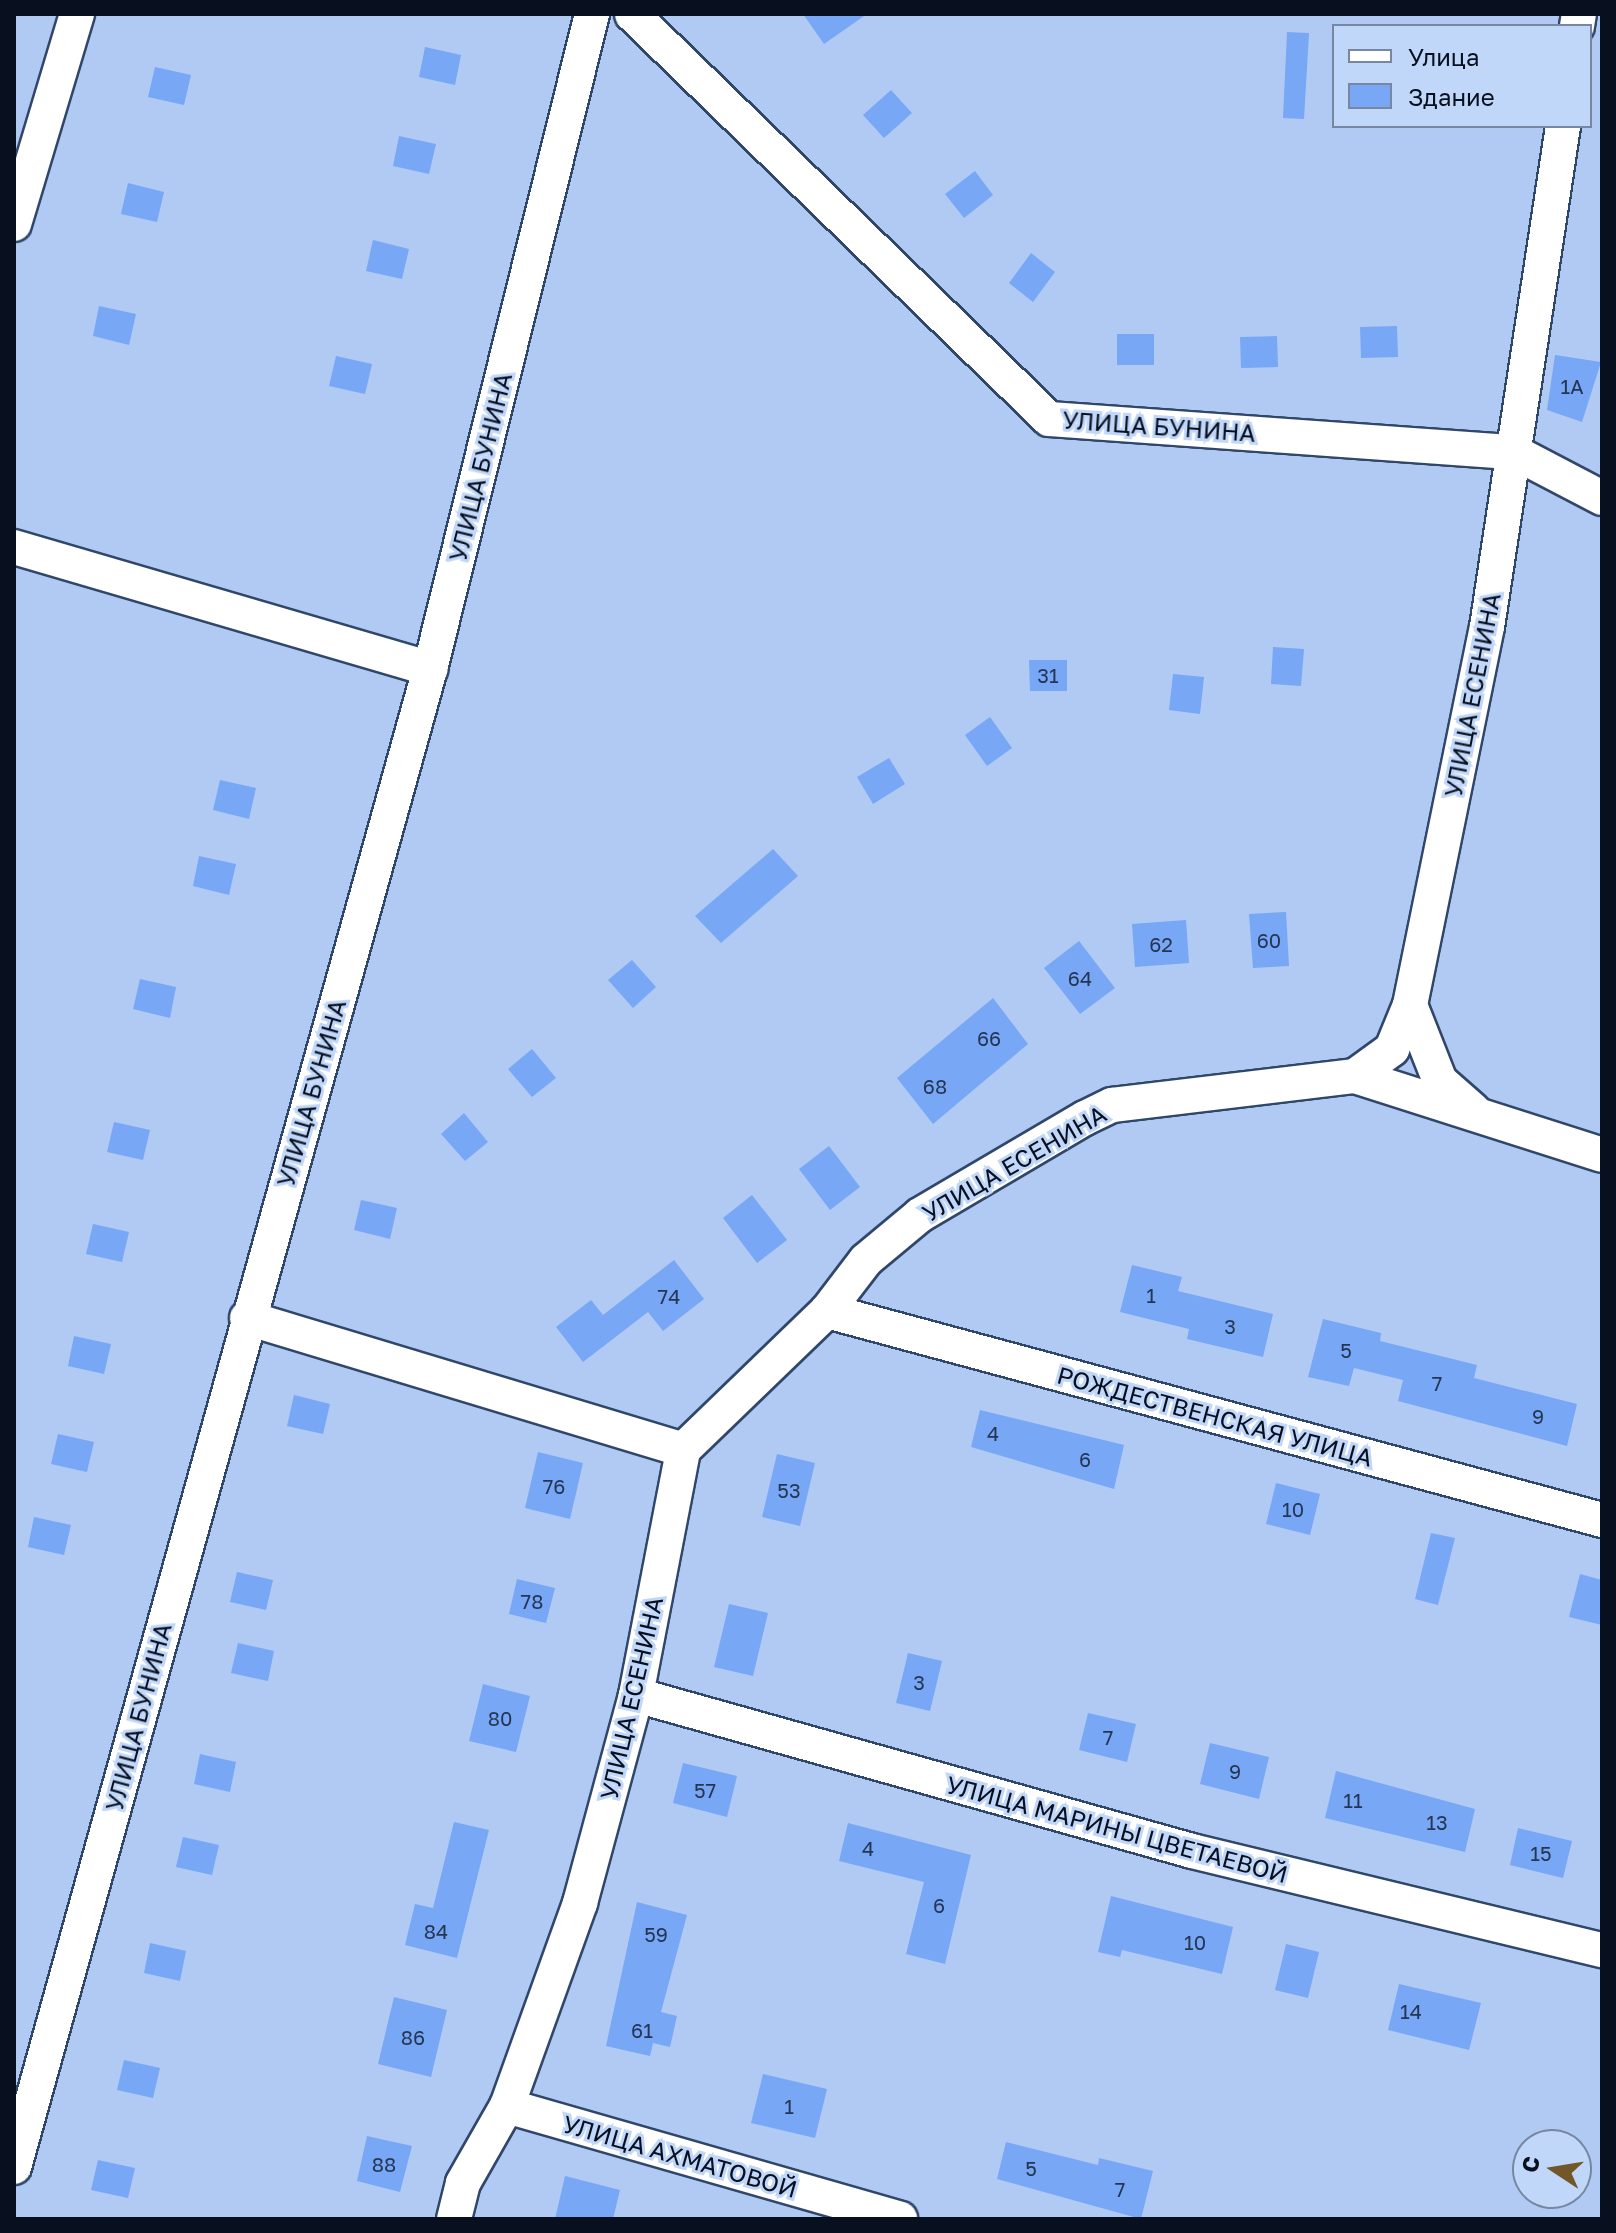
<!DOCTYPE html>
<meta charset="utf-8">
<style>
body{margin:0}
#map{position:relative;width:1616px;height:2233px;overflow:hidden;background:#b0caf4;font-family:"Golos Text",sans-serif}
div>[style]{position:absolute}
.building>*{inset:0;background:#78a7f5}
.roads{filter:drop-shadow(2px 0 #31476a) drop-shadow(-2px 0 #31476a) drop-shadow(0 2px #31476a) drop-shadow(0 -2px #31476a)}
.minor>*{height:34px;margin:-17px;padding:0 17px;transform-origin:17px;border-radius:17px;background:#fff}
span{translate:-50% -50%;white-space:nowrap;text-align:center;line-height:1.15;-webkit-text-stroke:6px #c1d7f9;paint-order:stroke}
.number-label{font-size:20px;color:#243654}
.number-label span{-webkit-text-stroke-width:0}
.street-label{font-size:24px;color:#08101f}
.frame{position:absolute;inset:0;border:16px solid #08101f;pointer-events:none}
.legend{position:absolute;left:1332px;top:24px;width:260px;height:104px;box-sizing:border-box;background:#c1d7f9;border:2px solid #7787a2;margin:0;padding:10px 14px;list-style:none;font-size:24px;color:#08101f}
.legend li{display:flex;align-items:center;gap:16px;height:40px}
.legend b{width:40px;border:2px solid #7787a2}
.north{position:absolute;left:1512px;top:2129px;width:80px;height:80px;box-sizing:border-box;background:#c1d7f9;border:2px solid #7787a2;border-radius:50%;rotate:282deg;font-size:22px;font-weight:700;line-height:32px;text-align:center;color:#08101f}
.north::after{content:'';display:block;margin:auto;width:28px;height:36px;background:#725729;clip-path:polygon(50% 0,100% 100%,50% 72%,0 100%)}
</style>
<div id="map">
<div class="building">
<i style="clip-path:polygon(803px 14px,867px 14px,824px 44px)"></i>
<i style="clip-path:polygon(1287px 32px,1309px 33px,1304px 119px,1283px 118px)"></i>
<i style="clip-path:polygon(425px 47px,461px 55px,455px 85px,419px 77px)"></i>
<i style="clip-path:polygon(155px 67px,191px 75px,184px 105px,148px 97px)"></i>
<i style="clip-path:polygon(891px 90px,912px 113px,884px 138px,863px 115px)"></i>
<i style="clip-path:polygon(399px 136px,436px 144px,429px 174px,393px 166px)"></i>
<i style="clip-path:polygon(975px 171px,993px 195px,964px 218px,945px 194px)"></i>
<i style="clip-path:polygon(128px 183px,164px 192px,157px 222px,121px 214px)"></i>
<i style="clip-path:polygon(373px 240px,409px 249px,402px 279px,366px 271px)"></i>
<i style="clip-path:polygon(1031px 253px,1055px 272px,1033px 302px,1009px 283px)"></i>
<i style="clip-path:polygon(99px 306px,136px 314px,129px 345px,93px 336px)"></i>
<i style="clip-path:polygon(1397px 326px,1398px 357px,1361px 358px,1360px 327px)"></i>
<i style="clip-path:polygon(1117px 334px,1154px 334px,1154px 365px,1117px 365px)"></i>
<i style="clip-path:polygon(1277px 336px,1278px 367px,1241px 368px,1240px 337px)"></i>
<i style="clip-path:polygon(1555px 355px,1601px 362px,1582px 422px,1547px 410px)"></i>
<i style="clip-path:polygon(336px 356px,372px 364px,365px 394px,329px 386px)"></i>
<i style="clip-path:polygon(1273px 647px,1304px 649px,1301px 686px,1271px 684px)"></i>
<i style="clip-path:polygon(1029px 660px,1067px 660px,1067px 691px,1030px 691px)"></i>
<i style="clip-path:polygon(1173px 674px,1204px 677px,1200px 714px,1169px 710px)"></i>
<i style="clip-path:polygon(990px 717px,1012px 748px,987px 766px,965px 735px)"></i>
<i style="clip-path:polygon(889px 758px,905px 784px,873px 804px,857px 777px)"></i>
<i style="clip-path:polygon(220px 780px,256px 788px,249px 819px,213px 810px)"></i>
<i style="clip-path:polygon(773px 849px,798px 876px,721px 943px,695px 916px)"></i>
<i style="clip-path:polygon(199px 856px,236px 864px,229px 895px,193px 886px)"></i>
<i style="clip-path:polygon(1286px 912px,1289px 966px,1253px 968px,1249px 914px)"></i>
<i style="clip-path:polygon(1186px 920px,1189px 963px,1135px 967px,1132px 924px)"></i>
<i style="clip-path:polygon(1079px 941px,1115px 988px,1080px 1014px,1044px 968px)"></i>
<i style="clip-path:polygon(632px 960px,656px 987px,633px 1008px,608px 980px)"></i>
<i style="clip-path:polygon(140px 979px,176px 987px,170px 1018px,133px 1009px)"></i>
<i style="clip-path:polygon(993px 998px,1028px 1044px,933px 1124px,897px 1078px)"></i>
<i style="clip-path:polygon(532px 1049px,556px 1078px,532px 1097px,508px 1069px)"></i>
<i style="clip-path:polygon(464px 1113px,488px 1142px,465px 1161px,441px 1134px)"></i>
<i style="clip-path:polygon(114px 1122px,150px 1130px,143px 1160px,107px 1152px)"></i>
<i style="clip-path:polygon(829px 1146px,860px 1187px,830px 1210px,799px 1169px)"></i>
<i style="clip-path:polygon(752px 1195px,787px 1240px,757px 1263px,723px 1218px)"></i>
<i style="clip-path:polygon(361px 1200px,397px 1208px,390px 1239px,354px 1230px)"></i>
<i style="clip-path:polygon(93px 1224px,129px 1232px,122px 1262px,86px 1254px)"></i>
<i style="clip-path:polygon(674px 1260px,704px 1299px,663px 1331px,648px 1312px,583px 1362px,556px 1327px,591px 1300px,603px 1315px)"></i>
<i style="clip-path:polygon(1132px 1265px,1182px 1277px,1178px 1291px,1273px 1314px,1263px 1357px,1187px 1339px,1189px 1329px,1120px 1312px)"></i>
<i style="clip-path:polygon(1323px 1319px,1381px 1333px,1380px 1341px,1477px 1365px,1474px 1378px,1577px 1404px,1567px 1446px,1398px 1401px,1403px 1380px,1354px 1368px,1349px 1386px,1308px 1377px)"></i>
<i style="clip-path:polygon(74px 1336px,111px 1344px,104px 1374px,68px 1366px)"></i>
<i style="clip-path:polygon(294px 1395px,330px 1404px,323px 1434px,287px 1426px)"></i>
<i style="clip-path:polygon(980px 1410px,1124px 1445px,1114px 1489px,971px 1447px)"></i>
<i style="clip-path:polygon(58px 1434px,94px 1442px,87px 1472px,51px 1464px)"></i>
<i style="clip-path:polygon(538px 1452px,583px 1463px,570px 1519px,525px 1508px)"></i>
<i style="clip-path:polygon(777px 1454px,815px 1463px,800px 1526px,762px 1517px)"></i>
<i style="clip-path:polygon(1276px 1483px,1320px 1494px,1310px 1535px,1266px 1524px)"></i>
<i style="clip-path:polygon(34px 1517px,71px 1525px,64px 1555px,28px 1547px)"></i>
<i style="clip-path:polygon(1431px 1533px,1455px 1538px,1438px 1605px,1415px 1599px)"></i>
<i style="clip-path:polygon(237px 1572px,273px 1580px,266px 1610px,230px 1602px)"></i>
<i style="clip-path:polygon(1580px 1574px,1602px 1580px,1602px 1625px,1569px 1617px)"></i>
<i style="clip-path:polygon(517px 1579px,555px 1588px,546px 1623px,509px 1614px)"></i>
<i style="clip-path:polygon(729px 1604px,768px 1613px,753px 1676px,714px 1667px)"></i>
<i style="clip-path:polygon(238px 1643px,274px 1651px,268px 1681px,231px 1673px)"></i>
<i style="clip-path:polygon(908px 1653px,942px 1661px,930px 1711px,896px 1703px)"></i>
<i style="clip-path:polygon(483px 1684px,530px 1696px,516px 1752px,469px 1741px)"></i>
<i style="clip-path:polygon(1088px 1713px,1136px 1724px,1127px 1762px,1079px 1750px)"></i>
<i style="clip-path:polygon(1210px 1743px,1269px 1757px,1259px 1799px,1200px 1784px)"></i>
<i style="clip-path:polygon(200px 1754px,236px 1762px,230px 1792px,194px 1784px)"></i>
<i style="clip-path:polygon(683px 1763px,737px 1776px,727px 1817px,673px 1803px)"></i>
<i style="clip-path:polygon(1336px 1771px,1475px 1809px,1465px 1852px,1325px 1818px)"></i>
<i style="clip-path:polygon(454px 1822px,489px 1830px,457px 1958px,405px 1945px,415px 1904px,433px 1908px)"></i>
<i style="clip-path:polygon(848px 1823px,971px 1855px,945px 1964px,906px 1954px,924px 1882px,839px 1861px)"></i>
<i style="clip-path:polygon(1518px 1828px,1572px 1841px,1563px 1878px,1510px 1865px)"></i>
<i style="clip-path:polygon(183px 1837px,219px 1845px,212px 1875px,176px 1867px)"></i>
<i style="clip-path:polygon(1111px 1896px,1233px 1927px,1222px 1974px,1122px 1950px,1120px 1957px,1098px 1952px)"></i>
<i style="clip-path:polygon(637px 1902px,687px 1915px,661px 2012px,677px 2016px,670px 2047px,653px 2043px,650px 2056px,606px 2046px)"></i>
<i style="clip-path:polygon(150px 1943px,186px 1951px,180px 1981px,144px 1973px)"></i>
<i style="clip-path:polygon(1286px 1944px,1319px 1952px,1308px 1998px,1275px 1990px)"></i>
<i style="clip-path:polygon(1399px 1984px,1481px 2003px,1469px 2050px,1388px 2030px)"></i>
<i style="clip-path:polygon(394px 1997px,447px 2010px,431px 2077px,378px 2064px)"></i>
<i style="clip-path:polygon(124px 2060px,160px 2068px,153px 2098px,117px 2090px)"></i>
<i style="clip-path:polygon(763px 2074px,827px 2089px,815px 2138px,751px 2123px)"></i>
<i style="clip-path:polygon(367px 2136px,412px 2146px,400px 2192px,357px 2181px)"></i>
<i style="clip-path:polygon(1006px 2142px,1098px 2165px,1099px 2158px,1153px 2171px,1141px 2219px,997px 2179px)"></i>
<i style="clip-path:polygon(98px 2160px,135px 2168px,128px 2198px,91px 2190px)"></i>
<i style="clip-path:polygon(565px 2176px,620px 2190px,613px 2219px,555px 2219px)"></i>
</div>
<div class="roads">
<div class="minor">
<i style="left:632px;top:14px;width:581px;rotate:44.16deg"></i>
<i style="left:1049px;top:419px;width:466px;rotate:4.1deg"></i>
<i style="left:1514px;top:452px;width:99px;rotate:27.6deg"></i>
<i style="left:1577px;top:26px;width:12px;rotate:-81deg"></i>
<i style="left:14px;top:224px;width:219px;rotate:-73.3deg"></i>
<i style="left:14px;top:547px;width:434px;rotate:16.3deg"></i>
<i style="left:1410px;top:1005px;width:82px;rotate:68.5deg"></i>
<i style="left:1440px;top:1081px;width:44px;rotate:41.3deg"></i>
<i style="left:1355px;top:1076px;width:259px;rotate:17.7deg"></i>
<i style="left:827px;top:1311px;width:803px;rotate:15.09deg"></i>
<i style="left:247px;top:1318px;width:456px;rotate:16.8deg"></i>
<i style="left:636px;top:1695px;width:577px;rotate:15.67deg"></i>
<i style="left:1192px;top:1851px;width:422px;rotate:13.6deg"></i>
<i style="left:507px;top:2106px;width:409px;rotate:16deg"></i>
<i style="left:14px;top:2167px;width:1555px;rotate:-74.48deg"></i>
<i style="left:430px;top:669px;width:675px;rotate:-76.11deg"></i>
<i style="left:454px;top:2219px;width:37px;rotate:-76deg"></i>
<i style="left:463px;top:2183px;width:89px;rotate:-60.3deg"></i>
<i style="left:507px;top:2106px;width:216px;rotate:-70.2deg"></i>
<i style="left:580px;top:1903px;width:215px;rotate:-74.9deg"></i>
<i style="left:636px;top:1695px;width:249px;rotate:-79.1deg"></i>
<i style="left:683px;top:1450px;width:200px;rotate:-44deg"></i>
<i style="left:827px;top:1311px;width:64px;rotate:-52.6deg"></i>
<i style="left:866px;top:1260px;width:70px;rotate:-39.8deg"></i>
<i style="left:920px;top:1215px;width:191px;rotate:-30.5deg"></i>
<i style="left:1085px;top:1118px;width:30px;rotate:-26deg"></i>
<i style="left:1112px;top:1105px;width:245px;rotate:-6.8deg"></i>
<i style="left:1355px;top:1076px;width:46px;rotate:-36.1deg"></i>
<i style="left:1392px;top:1049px;width:48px;rotate:-67.8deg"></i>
<i style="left:1410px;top:1005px;width:386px;rotate:-78.5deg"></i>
<i style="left:1487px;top:627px;width:507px;rotate:-81.37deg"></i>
</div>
</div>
<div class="number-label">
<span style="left:1572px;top:386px">1А</span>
<span style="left:1048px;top:675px">31</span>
<span style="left:1269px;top:940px">60</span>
<span style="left:1161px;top:944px">62</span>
<span style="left:1080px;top:978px">64</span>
<span style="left:989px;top:1038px">66</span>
<span style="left:935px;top:1086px">68</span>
<span style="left:1151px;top:1295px">1</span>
<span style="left:669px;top:1296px">74</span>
<span style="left:1230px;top:1326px">3</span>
<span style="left:1346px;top:1350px">5</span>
<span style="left:1437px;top:1383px">7</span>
<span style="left:1538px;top:1416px">9</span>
<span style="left:993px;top:1433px">4</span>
<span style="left:1085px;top:1459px">6</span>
<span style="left:554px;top:1486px">76</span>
<span style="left:789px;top:1490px">53</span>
<span style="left:1293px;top:1509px">10</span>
<span style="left:532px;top:1601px">78</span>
<span style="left:919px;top:1682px">3</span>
<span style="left:500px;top:1718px">80</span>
<span style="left:1108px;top:1737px">7</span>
<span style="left:1235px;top:1771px">9</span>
<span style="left:705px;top:1790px">57</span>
<span style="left:1353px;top:1800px">11</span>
<span style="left:1437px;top:1822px">13</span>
<span style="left:868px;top:1848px">4</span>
<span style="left:1541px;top:1853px">15</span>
<span style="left:939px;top:1905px">6</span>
<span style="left:436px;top:1931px">84</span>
<span style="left:656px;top:1934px">59</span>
<span style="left:1195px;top:1942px">10</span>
<span style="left:1411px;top:2011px">14</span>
<span style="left:642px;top:2030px">61</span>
<span style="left:413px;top:2037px">86</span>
<span style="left:789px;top:2106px">1</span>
<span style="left:384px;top:2164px">88</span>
<span style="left:1031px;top:2168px">5</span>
<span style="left:1120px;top:2189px">7</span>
</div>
<div class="street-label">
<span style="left:1159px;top:426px;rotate:4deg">УЛИЦА БУНИНА</span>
<span style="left:480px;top:467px;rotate:-76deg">УЛИЦА БУНИНА</span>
<span style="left:1472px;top:695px;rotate:-79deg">УЛИЦА ЕСЕНИНА</span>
<span style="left:311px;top:1093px;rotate:-74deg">УЛИЦА БУНИНА</span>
<span style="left:1014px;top:1163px;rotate:-30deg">УЛИЦА ЕСЕНИНА</span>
<span style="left:1215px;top:1416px;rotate:15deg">РОЖДЕСТВЕНСКАЯ УЛИЦА</span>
<span style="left:631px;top:1698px;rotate:-77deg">УЛИЦА ЕСЕНИНА</span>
<span style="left:138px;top:1717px;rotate:-75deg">УЛИЦА БУНИНА</span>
<span style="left:1117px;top:1829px;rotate:15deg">УЛИЦА МАРИНЫ ЦВЕТАЕВОЙ</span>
<span style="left:680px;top:2156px;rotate:16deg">УЛИЦА АХМАТОВОЙ</span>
</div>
<div class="frame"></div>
<ul class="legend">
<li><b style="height:10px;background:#fff"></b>Улица</li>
<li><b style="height:22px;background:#78a7f5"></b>Здание</li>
</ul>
<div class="north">С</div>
</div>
